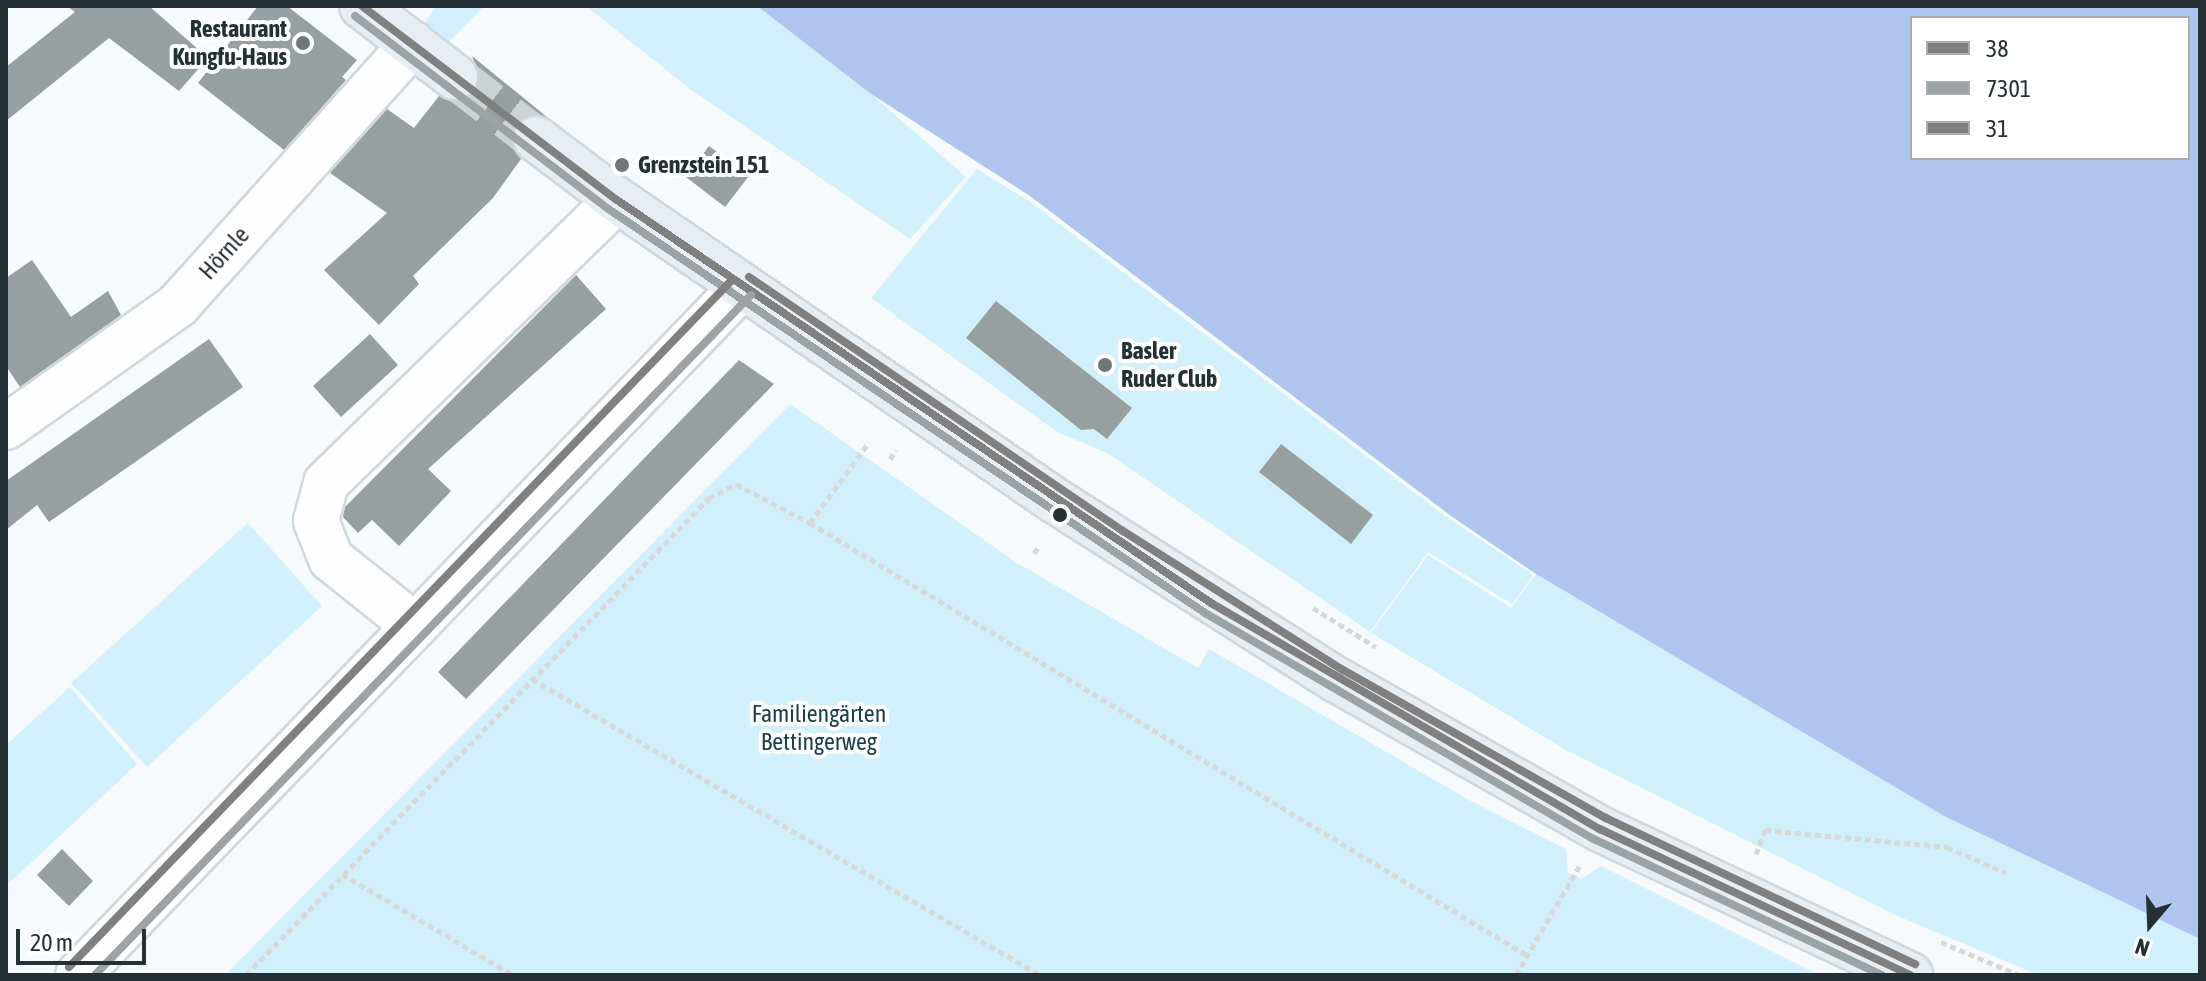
<!DOCTYPE html>
<meta charset="utf-8">
<style>
body{margin:0}
#map{position:relative;width:2206px;height:981px;overflow:hidden;background:#f7fafc;font-family:"Asap Condensed",sans-serif}
div>[style]{position:absolute}
.green>*{inset:0;background:#d2effc}
.water>*{inset:0;background:#afc5ef}
.building>*{inset:0;background:#989fa0}
.major-tunnel>*{height:44px;margin-top:-22px;transform-origin:0;background:repeating-linear-gradient(90deg,#cdd2d4 0 44px,transparent 0 66px)}
.path>*{height:5px;margin-top:-2.5px;transform-origin:0;background:repeating-linear-gradient(90deg,#d6d7d9 0 6px,transparent 0 10px)}
.roads{filter:drop-shadow(2px 0 #d0d8db) drop-shadow(-2px 0 #d0d8db) drop-shadow(0 2px #d0d8db) drop-shadow(0 -2px #d0d8db)}
.minor>*{height:44px;margin:-22px;padding:0 22px;transform-origin:22px;border-radius:22px;background:#fefeff}
.major>*{height:44px;margin:-22px;padding:0 22px;transform-origin:22px;border-radius:22px;background:#e7edf2}
.bus-1>*{height:8px;margin:-4px;padding:0 4px;transform-origin:4px;border-radius:4px;background:#808080}
.bus-2>*{height:8px;margin:-4px;padding:0 4px;transform-origin:4px;border-radius:4px;background:#9da2a4}
.bus-3>*{height:8px;margin:-4px;padding:0 4px;transform-origin:4px;border-radius:4px;background:#808080}
.dots>*{width:22px;height:22px;translate:-50% -50%;box-sizing:border-box;border:4px solid #fff;border-radius:50%}
span{translate:-50% -50%;white-space:nowrap;text-align:center;line-height:1.15;-webkit-text-stroke:8px #fff;paint-order:stroke}
.poi-label{font-size:24px;color:#253034;font-weight:700}
.right{translate:-100% -50%;text-align:right}
.left{translate:0 -50%;text-align:left}
.street-label{font-size:24px;color:#253034}
.park-label{font-size:24px;color:#1a3e4d}
.frame{position:absolute;inset:0;border:8px solid #253034;pointer-events:none}
.legend{position:absolute;left:1910px;top:16px;width:280px;height:144px;box-sizing:border-box;background:#fff;border:2px solid #a8acae;margin:0;padding:10px 14px;list-style:none;font-size:24px;color:#253034}
.legend li{display:flex;align-items:center;gap:16px;height:40px}
.legend b{width:40px;border:2px solid #a8acae}
.north{position:absolute;left:2110px;top:885px;width:80px;height:80px;-webkit-text-stroke:6px #fff;paint-order:stroke;rotate:199deg;font-size:22px;font-weight:700;line-height:32px;text-align:center;color:#253034}
.north::after{content:'';display:block;margin:auto;width:28px;height:36px;background:#253034;clip-path:polygon(50% 0,100% 100%,50% 72%,0 100%)}
.scale{position:absolute;left:16px;top:929px;width:130px;height:36px;box-sizing:border-box;border:4px solid #253034;border-top:0;padding-left:10px;font-size:24px;line-height:28px;white-space:nowrap;color:#253034;-webkit-text-stroke:6px #fff;paint-order:stroke}
</style>
<div id="map">
<div class="green">
<i style="clip-path:polygon(436px 6px,484px 6px,432px 59px,412px 44px)"></i>
<i style="clip-path:polygon(586px 6px,757px 6px,871px 94px,966px 177px,910px 239px,690px 89px)"></i>
<i style="clip-path:polygon(977px 169px,1029px 201px,1445px 516px,1533px 575px,1512px 604px,1428px 552px,1370px 632px,1107px 453px,1057px 432px,871px 298px)"></i>
<i style="clip-path:polygon(790px 404px,1014px 561px,1198px 668px,1209px 649px,1469px 800px,1566px 849px,1568px 873px,1581px 879px,1601px 866px,1819px 975px,225px 975px)"></i>
<i style="clip-path:polygon(248px 523px,322px 606px,147px 767px,71px 683px)"></i>
<i style="clip-path:polygon(1428px 555px,1511px 608px,1536px 574px,1944px 816px,2200px 939px,2200px 975px,2039px 975px,1895px 915px,1566px 750px,1371px 633px)"></i>
<i style="clip-path:polygon(70px 687px,137px 764px,6px 886px,6px 745px)"></i>
</div>
<div class="water">
<i style="clip-path:polygon(evenodd,757px 6px,2200px 6px,2200px 939px,1944px 816px,1536px 574px,1451px 516px,1030px 196px,871px 94px,757px 6px,1912px 18px,2188px 18px,2188px 158px,1912px 158px,1912px 18px)"></i>
</div>
<div class="building">
<i style="clip-path:polygon(67px 6px,149px 6px,208px 58px,179px 91px,109px 38px,6px 121px,6px 67px,75px 12px)"></i>
<i style="clip-path:polygon(258px 6px,287px 6px,357px 60px,342px 77px,346px 80px,284px 150px,198px 83px)"></i>
<i style="clip-path:polygon(472px 56px,547px 117px,527px 116px,517px 123px,511px 137px,521px 159px,493px 198px,413px 276px,419px 284px,379px 325px,324px 270px,387px 213px,330px 173px,387px 109px,414px 128px,439px 96px,453px 102px,474px 93px,480px 79px)"></i>
<i style="clip-path:polygon(709px 146px,749px 176px,725px 207px,686px 177px)"></i>
<i style="clip-path:polygon(32px 260px,71px 317px,108px 291px,121px 315px,20px 387px,6px 366px,6px 278px)"></i>
<i style="clip-path:polygon(576px 275px,606px 309px,428px 469px,451px 491px,399px 546px,372px 520px,358px 533px,343px 517px,345px 507px)"></i>
<i style="clip-path:polygon(996px 301px,1132px 408px,1107px 439px,1094px 429px,1081px 430px,966px 338px)"></i>
<i style="clip-path:polygon(370px 334px,398px 365px,341px 417px,313px 386px)"></i>
<i style="clip-path:polygon(209px 339px,243px 387px,49px 522px,37px 505px,6px 530px,6px 481px)"></i>
<i style="clip-path:polygon(739px 360px,774px 384px,466px 699px,438px 672px)"></i>
<i style="clip-path:polygon(1281px 444px,1373px 515px,1351px 544px,1259px 472px)"></i>
<i style="clip-path:polygon(62px 849px,93px 881px,69px 906px,37px 875px)"></i>
</div>
<div class="major-tunnel">
<i style="left:455px;top:77px;width:102px;rotate:37.4deg"></i>
</div>
<div class="path">
<i style="left:890px;top:459px;width:11px;rotate:-56deg"></i>
<i style="left:810px;top:523px;width:838px;rotate:31.09deg"></i>
<i style="left:1034px;top:553px;width:9px;rotate:-54deg"></i>
<i style="left:1313px;top:608px;width:74px;rotate:31.8deg"></i>
<i style="left:532px;top:679px;width:588px;rotate:30.23deg"></i>
<i style="left:1756px;top:854px;width:26px;rotate:-69deg"></i>
<i style="left:1765px;top:830px;width:183px;rotate:5.3deg"></i>
<i style="left:1947px;top:847px;width:64px;rotate:23.8deg"></i>
<i style="left:342px;top:874px;width:199px;rotate:30.6deg"></i>
<i style="left:1941px;top:942px;width:85px;rotate:22.9deg"></i>
<i style="left:246px;top:975px;width:665px;rotate:-45.85deg"></i>
<i style="left:709px;top:498px;width:30px;rotate:-27deg"></i>
<i style="left:736px;top:484px;width:84px;rotate:27.8deg"></i>
<i style="left:810px;top:523px;width:100px;rotate:-53.9deg"></i>
<i style="left:1516px;top:975px;width:127px;rotate:-59.8deg"></i>
</div>
<div class="roads">
<div class="minor">
<i style="left:6px;top:427px;width:211px;rotate:-35.3deg"></i>
<i style="left:178px;top:305px;width:351px;rotate:-48.1deg"></i>
<i style="left:415px;top:626px;width:107px;rotate:-141.4deg"></i>
<i style="left:331px;top:559px;width:41px;rotate:-111.5deg"></i>
<i style="left:316px;top:521px;width:39px;rotate:-75deg"></i>
<i style="left:326px;top:483px;width:406px;rotate:-44.2deg"></i>
<i style="left:78px;top:975px;width:956px;rotate:-46.02deg"></i>
</div>
<div class="major">
<i style="left:362px;top:6px;width:117px;rotate:37.4deg"></i>
<i style="left:536px;top:139px;width:101px;rotate:37deg"></i>
<i style="left:617px;top:200px;width:530px;rotate:34.47deg"></i>
<i style="left:1054px;top:500px;width:335px;rotate:32.5deg"></i>
<i style="left:1337px;top:680px;width:302px;rotate:29.5deg"></i>
<i style="left:1600px;top:829px;width:343px;rotate:25.2deg"></i>
</div>
</div>
<div class="bus-1">
<i style="left:362px;top:6px;width:320px;rotate:37.3deg"></i>
<i style="left:617px;top:200px;width:718px;rotate:34.15deg"></i>
<i style="left:1211px;top:603px;width:450px;rotate:30.2deg"></i>
<i style="left:1600px;top:829px;width:343px;rotate:25.2deg"></i>
</div>
<div class="bus-2">
<i style="left:355px;top:16px;width:320px;rotate:37.3deg"></i>
<i style="left:610px;top:210px;width:719px;rotate:34.11deg"></i>
<i style="left:1205px;top:613px;width:450px;rotate:30.2deg"></i>
<i style="left:1594px;top:839px;width:318px;rotate:25.3deg"></i>
<i style="left:95px;top:975px;width:945px;rotate:-46.03deg"></i>
</div>
<div class="bus-3">
<i style="left:749px;top:277px;width:452px;rotate:34.2deg"></i>
<i style="left:1123px;top:531px;width:260px;rotate:32.3deg"></i>
<i style="left:1343px;top:670px;width:302px;rotate:29.4deg"></i>
<i style="left:1606px;top:818px;width:342px;rotate:25.3deg"></i>
<i style="left:69px;top:967px;width:956px;rotate:-46.02deg"></i>
</div>
<div class="dots">
<i style="left:303px;top:43px;background:#6e777a"></i>
<i style="left:622px;top:165px;background:#6e777a"></i>
<i style="left:1105px;top:365px;background:#6e777a"></i>
<i style="left:1060px;top:515px;background:#253034"></i>
</div>
<div class="poi-label">
<span class="right" style="left:287px;top:43px">Restaurant<br>Kungfu-Haus</span>
<span class="left" style="left:638px;top:165px">Grenzstein 151</span>
<span class="left" style="left:1121px;top:365px">Basler<br>Ruder Club</span>
</div>
<div class="street-label">
<span style="left:224px;top:253px;rotate:-48deg">Hörnle</span>
</div>
<div class="park-label">
<span style="left:819px;top:728px">Familiengärten<br>Bettingerweg</span>
</div>
<div class="frame"></div>
<ul class="legend">
<li><b style="height:10px;background:#808080"></b>38</li>
<li><b style="height:10px;background:#9da2a4"></b>7301</li>
<li><b style="height:10px;background:#808080"></b>31</li>
</ul>
<div class="north">N</div>
<div class="scale">20 m</div>
</div>
